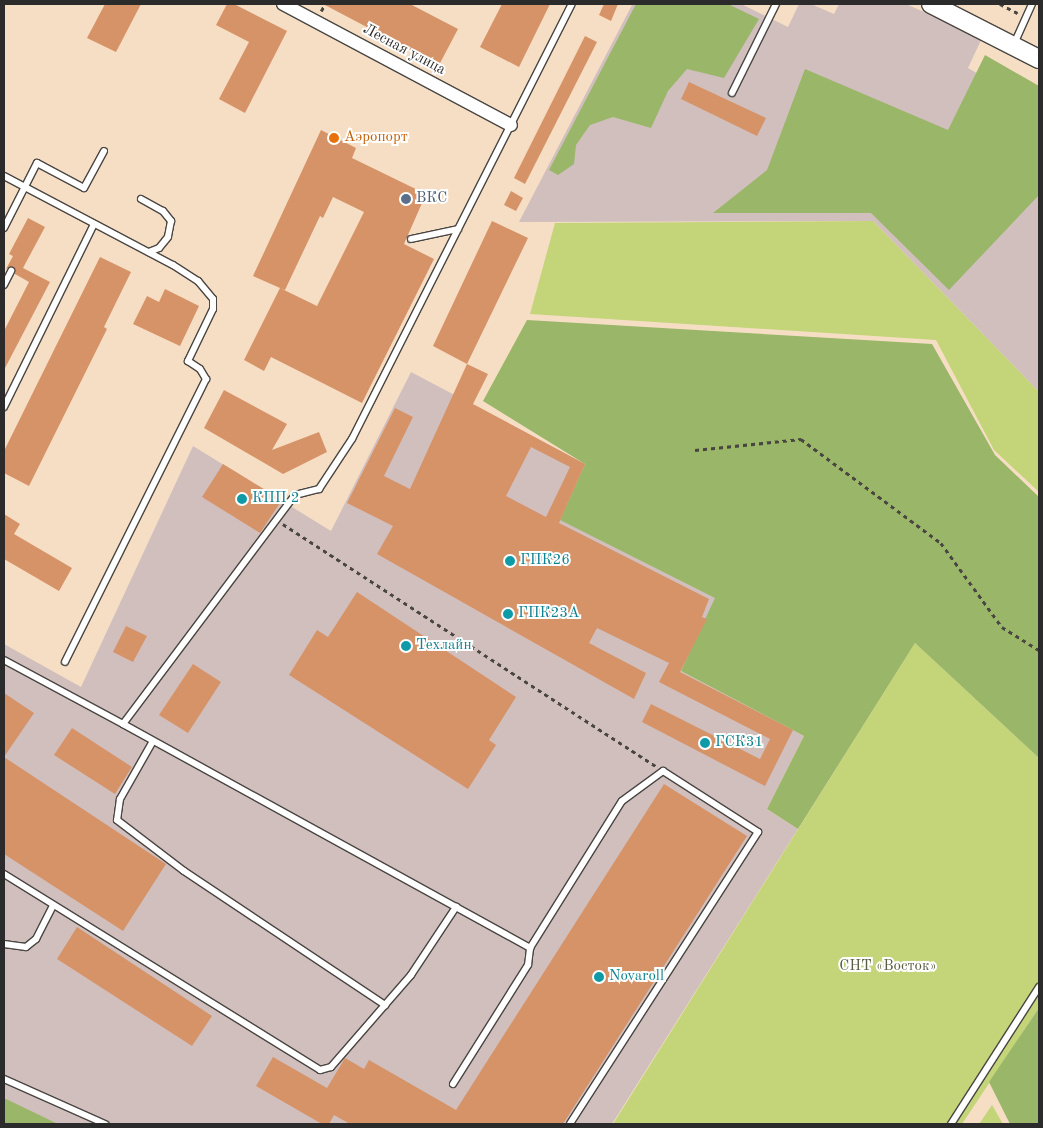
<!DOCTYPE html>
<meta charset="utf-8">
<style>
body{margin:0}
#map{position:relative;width:1043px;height:1128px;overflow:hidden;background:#f6dec5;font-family:"Old Standard TT",serif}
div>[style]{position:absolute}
.industrial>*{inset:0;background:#d1bfbe}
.green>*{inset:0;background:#c3d578}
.forest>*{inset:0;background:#9ab668}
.building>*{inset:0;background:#d69368}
.path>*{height:2.5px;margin-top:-1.25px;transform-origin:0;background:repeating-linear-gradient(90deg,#494642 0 4px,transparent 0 8px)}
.roads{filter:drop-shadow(1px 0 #494642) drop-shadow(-1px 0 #494642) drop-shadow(0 1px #494642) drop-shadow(0 -1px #494642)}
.lane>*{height:6px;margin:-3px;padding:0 3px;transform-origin:3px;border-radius:3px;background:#fff}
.street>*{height:12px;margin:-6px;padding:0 6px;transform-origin:6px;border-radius:6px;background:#fff}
.secondary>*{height:18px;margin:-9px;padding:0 9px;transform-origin:9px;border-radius:9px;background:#fff}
.dots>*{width:14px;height:14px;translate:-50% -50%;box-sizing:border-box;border:2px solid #fff;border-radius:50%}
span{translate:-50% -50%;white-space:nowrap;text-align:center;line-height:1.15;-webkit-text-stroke:4px #fff;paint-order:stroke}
.street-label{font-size:15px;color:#2b2b2b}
.food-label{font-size:15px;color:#c56008}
.left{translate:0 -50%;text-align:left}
.service-label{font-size:15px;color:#4e5e75}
.culture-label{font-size:15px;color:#0d838f}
.park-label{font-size:15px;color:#595e42}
.frame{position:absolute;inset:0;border:5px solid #2b2b2b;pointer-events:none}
</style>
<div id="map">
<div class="industrial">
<i style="clip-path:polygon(629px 4px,741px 4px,788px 27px,799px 4px,811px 4px,834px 14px,839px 4px,906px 4px,982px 38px,968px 68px,1039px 109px,1039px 392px,873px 221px,519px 222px,632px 5px)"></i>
<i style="clip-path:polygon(411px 372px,585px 464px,560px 519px,718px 599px,681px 671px,804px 736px,767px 809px,798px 829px,612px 1124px,4px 1124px,4px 644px,81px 687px,193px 446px,331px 531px)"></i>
</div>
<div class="green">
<i style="clip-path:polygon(873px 221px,1039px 392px,1039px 492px,994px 450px,936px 340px,530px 314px,555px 223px)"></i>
<i style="clip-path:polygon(915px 643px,1039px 758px,1039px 1008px,962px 1124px,613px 1124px)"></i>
<i style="clip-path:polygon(992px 1105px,1003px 1124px,979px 1124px)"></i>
</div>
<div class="forest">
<i style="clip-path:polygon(636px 4px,728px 4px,759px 19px,724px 78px,687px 69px,668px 91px,651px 128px,613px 117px,590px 125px,576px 145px,574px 164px,558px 175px,549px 170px)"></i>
<i style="clip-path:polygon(985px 55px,1039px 86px,1039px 195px,949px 290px,871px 213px,713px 213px,767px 170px,805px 69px,948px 130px)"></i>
<i style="clip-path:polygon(527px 320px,932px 344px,995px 455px,1039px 497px,1039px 758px,915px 643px,798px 829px,767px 809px,804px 736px,681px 671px,715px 598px,560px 520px,585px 464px,483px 401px)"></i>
<i style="clip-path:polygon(1039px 1008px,1039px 1124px,1010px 1124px,989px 1082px)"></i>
<i style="clip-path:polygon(4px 1098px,58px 1124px,4px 1124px)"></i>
</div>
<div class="building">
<i style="clip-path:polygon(105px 4px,141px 4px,116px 52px,87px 38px)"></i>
<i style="clip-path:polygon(227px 4px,234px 4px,287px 31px,245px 113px,219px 99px,249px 42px,216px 25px)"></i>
<i style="clip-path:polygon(323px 4px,410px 4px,458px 29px,439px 65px)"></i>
<i style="clip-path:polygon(502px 4px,550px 4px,519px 67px,480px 47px)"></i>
<i style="clip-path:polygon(604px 4px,618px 4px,611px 21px,599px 15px)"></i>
<i style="clip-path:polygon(585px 36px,597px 42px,525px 184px,514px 178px)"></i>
<i style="clip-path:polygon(689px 82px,766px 118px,757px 136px,681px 99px)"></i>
<i style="clip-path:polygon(evenodd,321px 130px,356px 148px,352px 158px,426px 194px,404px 244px,434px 259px,362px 403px,271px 357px,264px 371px,244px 360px,280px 288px,253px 276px,321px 130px,333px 197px,364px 212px,317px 306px,280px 288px,285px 290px,320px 216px,323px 218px,333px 197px)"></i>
<i style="clip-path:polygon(511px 191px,523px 198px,516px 211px,504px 205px)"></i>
<i style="clip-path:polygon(28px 218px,45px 227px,23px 268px,50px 282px,4px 370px,4px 331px,29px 282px,15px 274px,14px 267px,6px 269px,13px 256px,9px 254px)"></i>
<i style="clip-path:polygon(492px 221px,528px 238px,467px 364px,433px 346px)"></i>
<i style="clip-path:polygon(100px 257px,131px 272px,104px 327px,107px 329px,29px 486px,4px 473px,4px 451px)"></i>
<i style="clip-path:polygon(165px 289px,199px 306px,180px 346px,133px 324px,147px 296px,159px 302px)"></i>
<i style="clip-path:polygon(evenodd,467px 364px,488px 374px,473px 404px,585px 464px,559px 523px,709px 599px,702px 617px,707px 619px,680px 672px,793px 730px,765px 786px,642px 722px,651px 704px,760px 759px,770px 739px,659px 682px,669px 663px,597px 628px,589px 643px,646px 673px,634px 699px,377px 554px,393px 526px,347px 503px,395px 408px,413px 417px,384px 476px,410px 489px,467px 364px,531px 447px,570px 467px,546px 517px,506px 496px,531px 447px)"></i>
<i style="clip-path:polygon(224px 390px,287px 424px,272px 450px,319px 432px,327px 452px,283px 474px,204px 428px)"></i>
<i style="clip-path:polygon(223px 464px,282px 500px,260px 533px,202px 497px)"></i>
<i style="clip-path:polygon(4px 514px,20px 524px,14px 534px,72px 568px,59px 591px,4px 559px)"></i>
<i style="clip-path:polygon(357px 592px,516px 697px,489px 740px,496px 745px,468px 789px,289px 675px,317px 630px,328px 637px)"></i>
<i style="clip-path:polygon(126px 626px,147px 636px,133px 662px,113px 652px)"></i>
<i style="clip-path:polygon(193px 664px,221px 682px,188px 733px,159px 715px)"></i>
<i style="clip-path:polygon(4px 693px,34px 713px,4px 757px,166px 864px,123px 931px,4px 854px)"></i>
<i style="clip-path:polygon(72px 728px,132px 767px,115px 794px,54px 755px)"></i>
<i style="clip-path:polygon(664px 784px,747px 836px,563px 1124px,350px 1124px,334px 1115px,329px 1124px,322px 1124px,256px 1086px,273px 1057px,327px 1088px,345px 1058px,364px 1069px,369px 1060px,456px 1110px)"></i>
<i style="clip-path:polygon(77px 927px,212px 1016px,192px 1046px,57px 959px)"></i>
</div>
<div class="path">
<i style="left:1000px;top:4px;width:20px;rotate:27deg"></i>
<i style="left:321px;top:11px;width:8px;rotate:-60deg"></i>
<i style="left:695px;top:450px;width:107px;rotate:-5.9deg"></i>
<i style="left:801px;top:439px;width:174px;rotate:36.6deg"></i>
<i style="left:941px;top:543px;width:104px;rotate:54deg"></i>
<i style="left:1002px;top:627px;width:44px;rotate:31.9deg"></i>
<i style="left:283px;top:524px;width:445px;rotate:33deg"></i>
</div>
<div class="roads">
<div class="lane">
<i style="left:1014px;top:44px;width:44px;rotate:-65.8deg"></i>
<i style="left:732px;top:93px;width:99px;rotate:-63.7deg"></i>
<i style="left:4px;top:176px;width:191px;rotate:27.8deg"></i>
<i style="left:173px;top:265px;width:30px;rotate:33deg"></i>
<i style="left:198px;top:281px;width:23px;rotate:50deg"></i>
<i style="left:213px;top:299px;width:10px;rotate:90deg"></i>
<i style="left:213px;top:309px;width:58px;rotate:115.7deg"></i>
<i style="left:188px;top:361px;width:14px;rotate:34deg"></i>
<i style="left:200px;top:369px;width:12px;rotate:59deg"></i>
<i style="left:206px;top:379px;width:316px;rotate:116.5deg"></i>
<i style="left:141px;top:199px;width:25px;rotate:29deg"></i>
<i style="left:163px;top:211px;width:13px;rotate:51deg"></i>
<i style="left:171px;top:221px;width:16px;rotate:101deg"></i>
<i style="left:168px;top:237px;width:14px;rotate:129deg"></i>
<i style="left:159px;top:248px;width:11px;rotate:158deg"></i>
<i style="left:4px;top:228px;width:73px;rotate:-63.1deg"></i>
<i style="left:37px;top:163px;width:53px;rotate:28deg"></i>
<i style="left:84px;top:188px;width:42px;rotate:-61.6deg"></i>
<i style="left:411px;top:239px;width:48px;rotate:-12deg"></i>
<i style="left:4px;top:285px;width:16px;rotate:-63deg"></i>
<i style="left:4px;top:407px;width:204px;rotate:-63.8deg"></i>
<i style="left:4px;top:660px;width:135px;rotate:28.3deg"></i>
<i style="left:123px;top:724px;width:286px;rotate:-53.1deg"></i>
<i style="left:295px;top:495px;width:25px;rotate:-14deg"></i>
<i style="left:319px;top:489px;width:60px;rotate:-56.6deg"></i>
<i style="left:352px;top:439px;width:487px;rotate:-63.2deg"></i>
<i style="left:123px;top:724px;width:465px;rotate:28.8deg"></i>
<i style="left:530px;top:948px;width:173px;rotate:-58deg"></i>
<i style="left:622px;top:801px;width:51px;rotate:-36.2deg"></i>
<i style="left:663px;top:771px;width:113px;rotate:32.7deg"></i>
<i style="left:758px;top:832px;width:347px;rotate:122.8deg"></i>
<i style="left:153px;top:741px;width:67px;rotate:119.6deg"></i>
<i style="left:120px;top:799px;width:21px;rotate:98deg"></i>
<i style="left:117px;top:820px;width:84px;rotate:37.3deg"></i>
<i style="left:184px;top:871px;width:242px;rotate:33.7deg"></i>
<i style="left:4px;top:874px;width:372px;rotate:31.8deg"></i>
<i style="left:320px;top:1070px;width:11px;rotate:-15deg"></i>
<i style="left:331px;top:1067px;width:122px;rotate:-49deg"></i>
<i style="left:411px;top:975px;width:82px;rotate:-56.5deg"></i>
<i style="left:4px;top:944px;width:22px;rotate:8deg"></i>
<i style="left:26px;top:947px;width:13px;rotate:-39deg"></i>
<i style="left:36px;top:939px;width:38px;rotate:-63deg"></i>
<i style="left:4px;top:1079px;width:111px;rotate:24deg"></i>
<i style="left:453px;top:1084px;width:141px;rotate:-57.8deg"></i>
<i style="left:528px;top:965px;width:17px;rotate:-83deg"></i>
<i style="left:951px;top:1124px;width:163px;rotate:-57.3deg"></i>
</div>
<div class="street">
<i style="left:283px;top:4px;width:258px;rotate:28deg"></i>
</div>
<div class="secondary">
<i style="left:931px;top:4px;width:121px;rotate:27deg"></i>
</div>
</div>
<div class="dots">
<i style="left:334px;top:138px;background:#e8710a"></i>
<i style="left:406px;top:199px;background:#5c6f8a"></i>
<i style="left:242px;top:499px;background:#0f9aa8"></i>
<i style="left:510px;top:561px;background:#0f9aa8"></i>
<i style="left:508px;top:614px;background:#0f9aa8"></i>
<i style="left:406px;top:646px;background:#0f9aa8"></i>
<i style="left:705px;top:743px;background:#0f9aa8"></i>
<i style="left:599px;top:977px;background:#0f9aa8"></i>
</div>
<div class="street-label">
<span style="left:404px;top:50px;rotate:28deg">Лесная улица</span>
</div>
<div class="food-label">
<span class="left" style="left:344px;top:138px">Аэропорт</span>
</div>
<div class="service-label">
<span class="left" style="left:416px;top:199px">ВКС</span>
</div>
<div class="culture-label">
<span class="left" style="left:252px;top:499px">КПП 2</span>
<span class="left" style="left:520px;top:561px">ГПК26</span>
<span class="left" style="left:518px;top:614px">ГПК23А</span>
<span class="left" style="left:416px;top:646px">Техлайн</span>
<span class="left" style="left:715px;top:743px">ГСК31</span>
<span class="left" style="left:609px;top:977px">Novaroll</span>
</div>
<div class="park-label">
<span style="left:888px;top:967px">СНТ «Восток»</span>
</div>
<div class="frame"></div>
</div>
